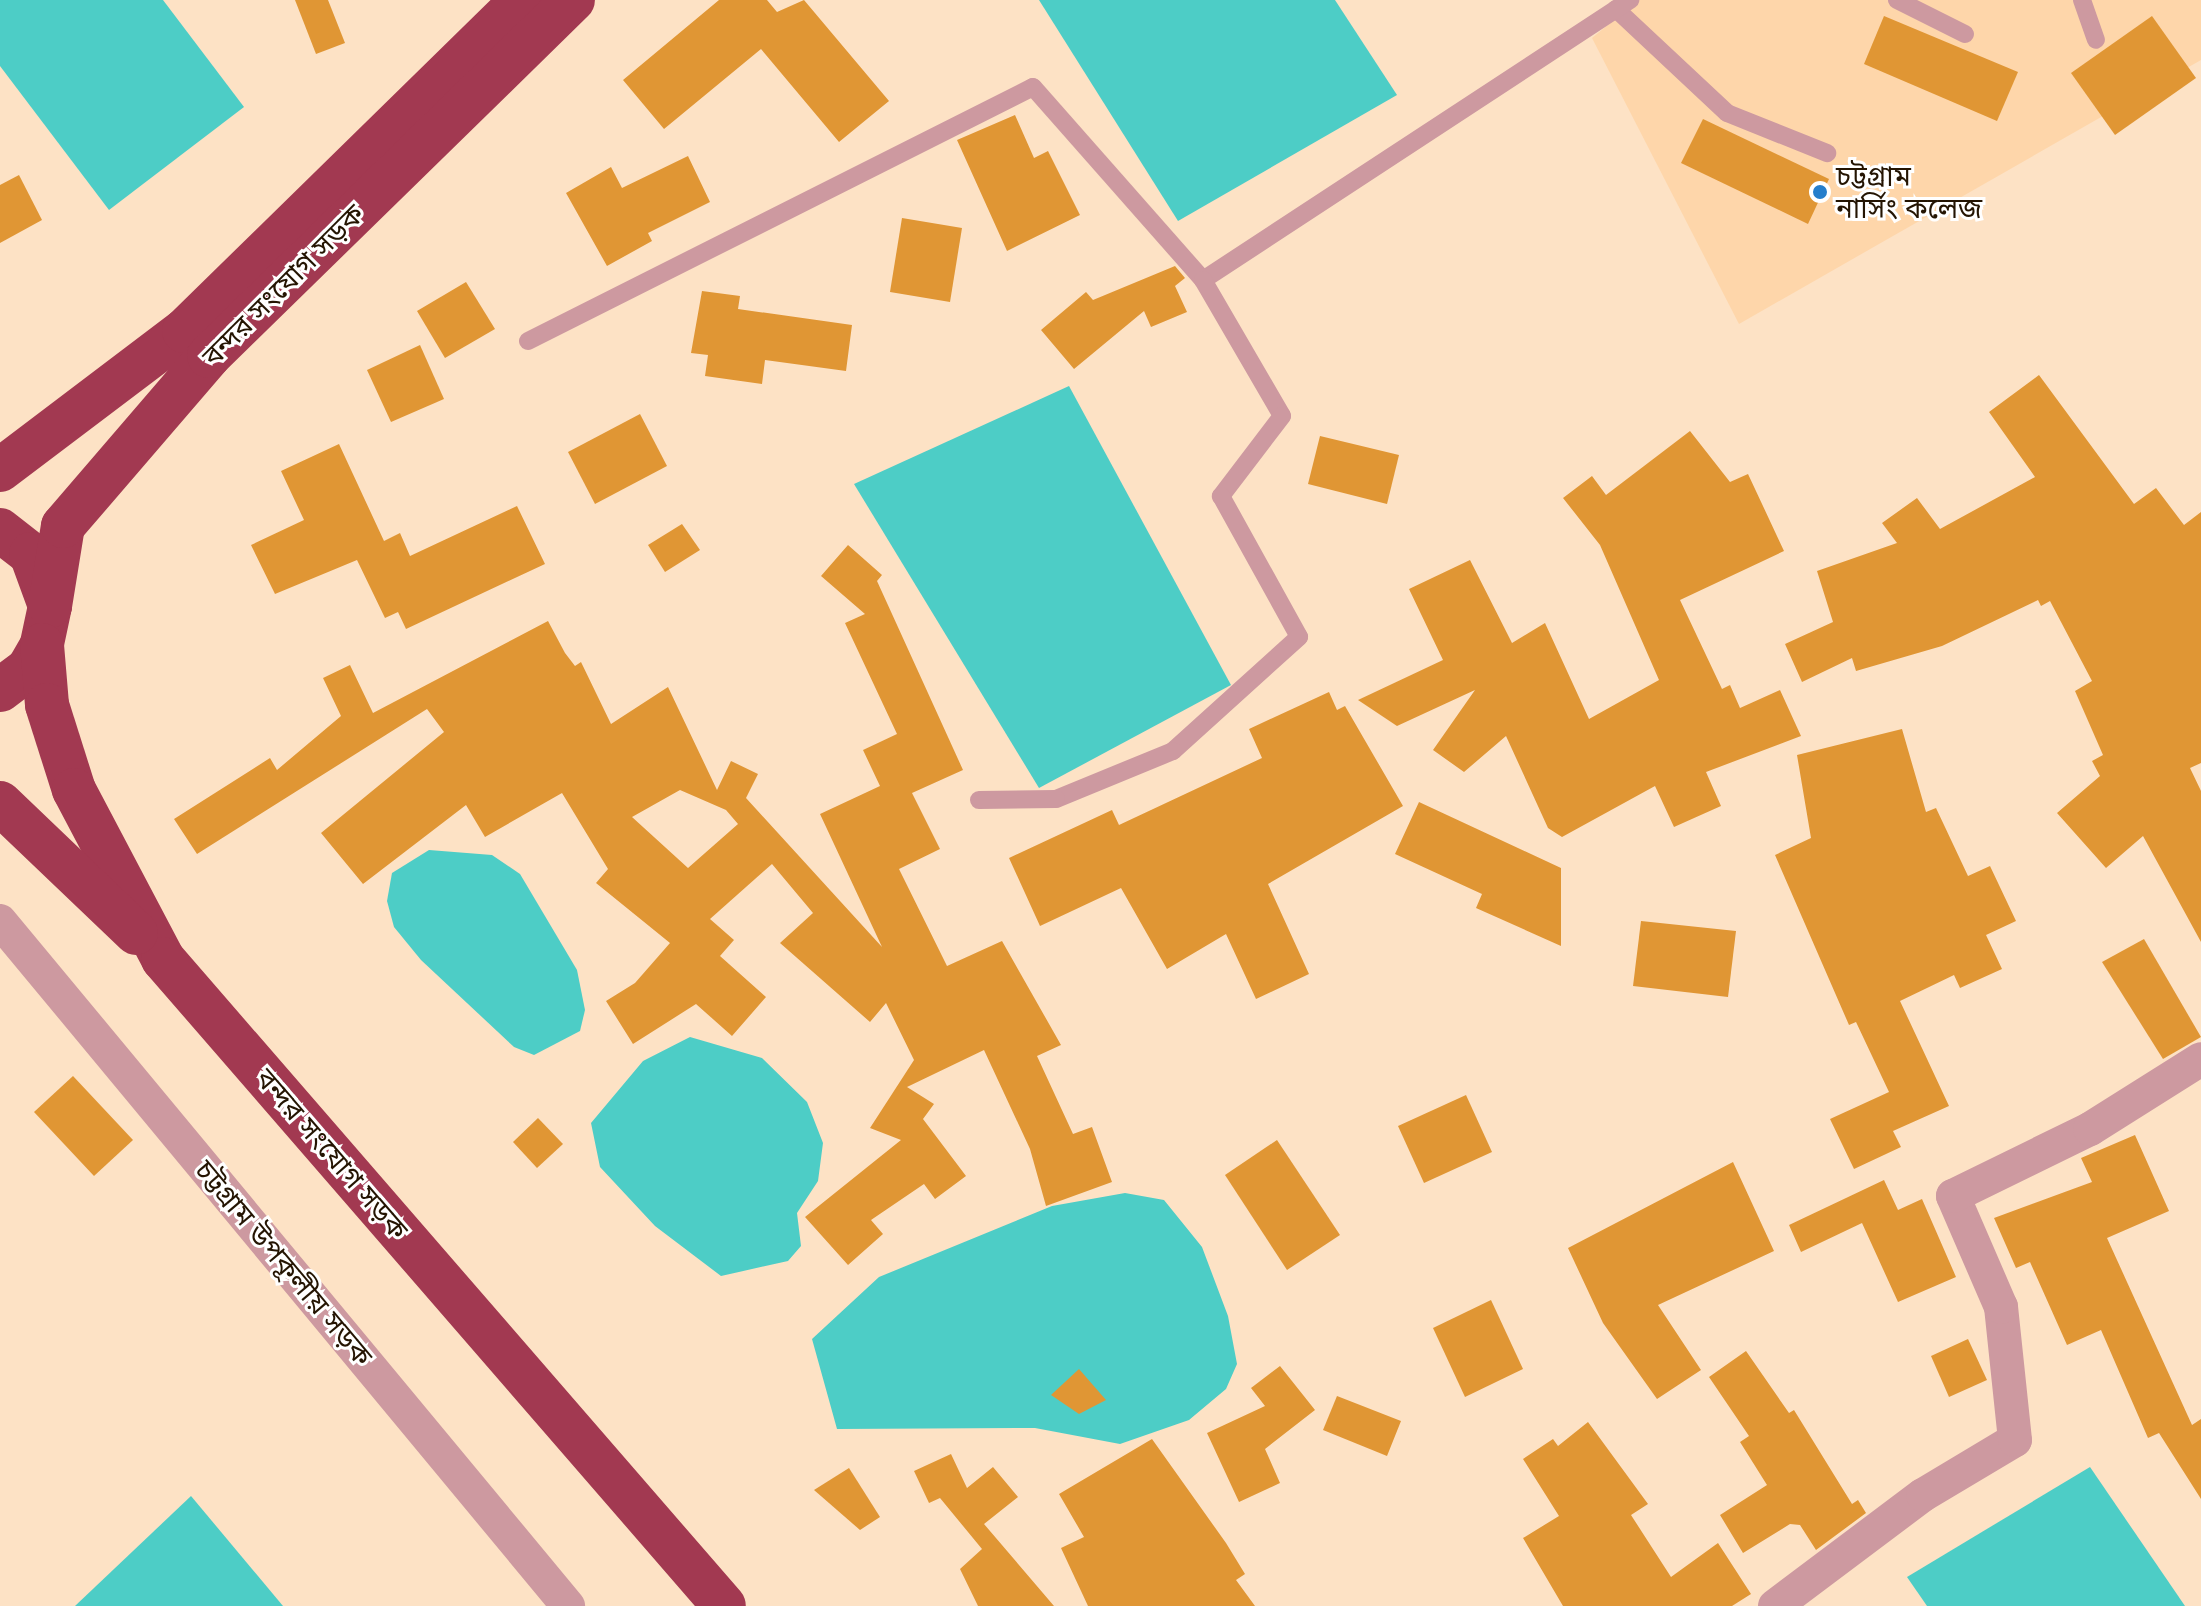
<!DOCTYPE html>
<meta charset="utf-8">
<style>
body{margin:0}
#map{position:relative;width:2201px;height:1606px;overflow:hidden;background:#fde2c5;font-family:"PT Sans","Noto Sans Bengali",sans-serif}
div>[style]{position:absolute}
.built>*{inset:0;background:#fed6aa}
.water>*{inset:0;background:#4dcdc6}
.building>*{inset:0;background:#e09634}
.lane>*{height:18px;margin:-9px;padding:0 9px;transform-origin:9px;border-radius:9px;background:#cd99a0}
.street>*{height:34px;margin:-17px;padding:0 17px;transform-origin:17px;border-radius:17px;background:#cd99a0}
.highway>*{height:44px;margin:-22px;padding:0 22px;transform-origin:22px;border-radius:22px;background:#a23951}
.dots>*{width:22px;height:22px;translate:-50% -50%;box-sizing:border-box;border:4px solid #fff;border-radius:50%}
span{translate:-50% -50%;white-space:nowrap;text-align:center;line-height:1.15;-webkit-text-stroke:6px #fff;paint-order:stroke}
.poi-label{font-size:28px;color:#241402}
.left{translate:0 -50%;text-align:left}
.street-label{font-size:28px;color:#241402}
</style>
<div id="map">
<div class="built">
<i style="clip-path:polygon(1638px 0,2201px 0,2201px 60px,1739px 324px,1592px 38px)"></i>
</div>
<div class="water">
<i style="clip-path:polygon(0 0,163px 0,244px 107px,109px 210px,0 66px)"></i>
<i style="clip-path:polygon(1039px 0,1335px 0,1397px 95px,1178px 221px)"></i>
<i style="clip-path:polygon(1069px 386px,1231px 685px,1039px 788px,854px 484px)"></i>
<i style="clip-path:polygon(429px 850px,492px 855px,520px 874px,577px 970px,585px 1010px,580px 1031px,534px 1055px,514px 1047px,421px 960px,394px 927px,387px 901px,392px 873px)"></i>
<i style="clip-path:polygon(690px 1037px,762px 1058px,807px 1102px,823px 1143px,818px 1181px,797px 1213px,801px 1246px,788px 1261px,721px 1276px,655px 1226px,600px 1167px,591px 1123px,643px 1061px)"></i>
<i style="clip-path:polygon(1125px 1193px,1164px 1200px,1202px 1247px,1228px 1316px,1237px 1364px,1226px 1389px,1189px 1420px,1120px 1444px,1035px 1428px,837px 1429px,812px 1339px,879px 1277px,1052px 1206px)"></i>
<i style="clip-path:polygon(2090px 1467px,2185px 1606px,1927px 1606px,1907px 1577px)"></i>
<i style="clip-path:polygon(191px 1496px,283px 1606px,75px 1606px)"></i>
</div>
<div class="building">
<i style="clip-path:polygon(295px 0,328px 0,345px 43px,316px 54px)"></i>
<i style="clip-path:polygon(719px 0,767px 0,777px 12px,804px 0,889px 101px,839px 142px,761px 49px,664px 129px,623px 80px)"></i>
<i style="clip-path:polygon(1884px 16px,2018px 72px,1997px 121px,1864px 64px)"></i>
<i style="clip-path:polygon(2152px 16px,2196px 78px,2115px 135px,2071px 73px)"></i>
<i style="clip-path:polygon(1015px 115px,1034px 158px,1048px 151px,1080px 215px,1007px 251px,957px 140px)"></i>
<i style="clip-path:polygon(1703px 119px,1829px 179px,1808px 224px,1681px 163px)"></i>
<i style="clip-path:polygon(688px 156px,710px 202px,648px 233px,652px 241px,607px 266px,566px 193px,611px 167px,622px 188px)"></i>
<i style="clip-path:polygon(19px 175px,42px 220px,0 243px,0 185px)"></i>
<i style="clip-path:polygon(902px 218px,962px 228px,950px 302px,890px 292px)"></i>
<i style="clip-path:polygon(1175px 266px,1185px 278px,1175px 286px,1187px 312px,1151px 327px,1144px 311px,1074px 369px,1041px 330px,1086px 292px,1093px 300px)"></i>
<i style="clip-path:polygon(466px 282px,495px 329px,445px 358px,417px 311px)"></i>
<i style="clip-path:polygon(702px 291px,740px 296px,738px 309px,852px 325px,846px 371px,765px 360px,762px 384px,705px 376px,708px 355px,691px 353px)"></i>
<i style="clip-path:polygon(420px 345px,444px 399px,391px 422px,367px 370px)"></i>
<i style="clip-path:polygon(2039px 375px,2134px 504px,2156px 488px,2184px 525px,2201px 512px,2201px 763px,2190px 768px,2201px 791px,2201px 942px,2143px 836px,2106px 868px,2057px 813px,2100px 776px,2092px 761px,2103px 755px,2075px 691px,2092px 681px,2050px 601px,2041px 606px,2038px 600px,1942px 646px,1856px 671px,1852px 658px,1802px 682px,1785px 644px,1833px 622px,1817px 571px,1897px 543px,1882px 523px,1917px 498px,1940px 529px,2035px 477px,1989px 412px)"></i>
<i style="clip-path:polygon(640px 414px,667px 466px,595px 504px,568px 452px)"></i>
<i style="clip-path:polygon(1690px 431px,1730px 482px,1748px 474px,1784px 551px,1680px 600px,1722px 689px,1730px 685px,1740px 708px,1780px 690px,1801px 736px,1706px 772px,1721px 806px,1674px 827px,1655px 786px,1562px 837px,1548px 828px,1506px 736px,1464px 772px,1433px 750px,1475px 690px,1397px 726px,1358px 700px,1443px 660px,1409px 589px,1470px 560px,1512px 643px,1545px 623px,1589px 719px,1659px 680px,1600px 545px,1563px 498px,1592px 476px,1606px 495px)"></i>
<i style="clip-path:polygon(1320px 436px,1399px 455px,1387px 504px,1308px 484px)"></i>
<i style="clip-path:polygon(339px 444px,384px 541px,400px 533px,410px 556px,517px 506px,545px 564px,406px 629px,398px 612px,385px 618px,357px 560px,275px 594px,251px 545px,304px 520px,281px 471px)"></i>
<i style="clip-path:polygon(682px 524px,700px 550px,665px 572px,648px 545px)"></i>
<i style="clip-path:polygon(evenodd,848px 545px,882px 575px,877px 581px,963px 770px,912px 793px,940px 849px,899px 869px,947px 966px,1002px 941px,1061px 1045px,1037px 1056px,1073px 1134px,1092px 1127px,1112px 1182px,1046px 1206px,1030px 1149px,984px 1050px,907px 1087px,934px 1104px,923px 1119px,966px 1176px,935px 1199px,924px 1184px,871px 1220px,883px 1234px,848px 1265px,805px 1217px,901px 1140px,870px 1128px,914px 1060px,886px 1003px,870px 1022px,780px 943px,813px 913px,772px 864px,710px 919px,734px 940px,720px 956px,766px 997px,732px 1036px,696px 1004px,633px 1044px,606px 1001px,635px 983px,670px 943px,596px 883px,608px 869px,562px 793px,485px 837px,466px 805px,363px 884px,321px 833px,444px 732px,427px 709px,197px 854px,174px 819px,270px 758px,277px 770px,341px 716px,323px 678px,350px 665px,373px 713px,548px 621px,565px 653px,575px 666px,581px 662px,611px 724px,668px 687px,717px 790px,731px 761px,758px 774px,746px 798px,882px 947px,820px 814px,880px 786px,863px 750px,897px 734px,845px 623px,865px 614px,821px 576px,848px 545px,680px 790px,726px 810px,738px 824px,688px 868px,632px 817px,680px 790px)"></i>
<i style="clip-path:polygon(1329px 692px,1337px 710px,1345px 706px,1403px 806px,1268px 884px,1309px 974px,1256px 999px,1226px 934px,1167px 969px,1121px 888px,1040px 926px,1009px 858px,1112px 810px,1119px 825px,1262px 758px,1249px 729px)"></i>
<i style="clip-path:polygon(1902px 729px,1926px 812px,1936px 808px,1968px 876px,1990px 866px,2016px 921px,1986px 935px,2002px 969px,1960px 988px,1954px 975px,1900px 1001px,1949px 1106px,1893px 1131px,1901px 1147px,1854px 1169px,1830px 1119px,1889px 1092px,1856px 1022px,1849px 1025px,1775px 855px,1811px 838px,1797px 755px)"></i>
<i style="clip-path:polygon(1419px 802px,1561px 868px,1561px 946px,1476px 908px,1482px 894px,1395px 854px)"></i>
<i style="clip-path:polygon(1641px 921px,1736px 931px,1728px 997px,1633px 986px)"></i>
<i style="clip-path:polygon(2144px 939px,2201px 1037px,2163px 1059px,2102px 962px)"></i>
<i style="clip-path:polygon(73px 1076px,133px 1140px,94px 1176px,34px 1112px)"></i>
<i style="clip-path:polygon(1466px 1095px,1492px 1152px,1424px 1183px,1398px 1126px)"></i>
<i style="clip-path:polygon(538px 1118px,563px 1144px,537px 1168px,513px 1142px)"></i>
<i style="clip-path:polygon(2135px 1135px,2169px 1211px,2107px 1238px,2192px 1425px,2201px 1419px,2201px 1499px,2159px 1433px,2148px 1438px,2101px 1330px,2067px 1345px,2030px 1262px,2016px 1268px,1994px 1218px,2092px 1182px,2081px 1158px)"></i>
<i style="clip-path:polygon(1277px 1140px,1340px 1235px,1287px 1270px,1225px 1175px)"></i>
<i style="clip-path:polygon(1733px 1162px,1774px 1251px,1658px 1305px,1701px 1370px,1657px 1399px,1603px 1323px,1568px 1248px)"></i>
<i style="clip-path:polygon(1884px 1180px,1898px 1210px,1922px 1199px,1956px 1277px,1898px 1302px,1862px 1223px,1801px 1252px,1789px 1225px)"></i>
<i style="clip-path:polygon(1491px 1300px,1523px 1369px,1465px 1397px,1433px 1328px)"></i>
<i style="clip-path:polygon(1968px 1339px,1987px 1380px,1949px 1397px,1931px 1356px)"></i>
<i style="clip-path:polygon(1746px 1351px,1789px 1413px,1794px 1410px,1852px 1504px,1858px 1500px,1866px 1513px,1816px 1550px,1800px 1525px,1790px 1524px,1743px 1553px,1720px 1515px,1767px 1485px,1740px 1442px,1749px 1436px,1709px 1377px)"></i>
<i style="clip-path:polygon(1280px 1366px,1315px 1410px,1265px 1449px,1280px 1483px,1239px 1502px,1207px 1433px,1265px 1406px,1251px 1388px)"></i>
<i style="clip-path:polygon(1079px 1369px,1106px 1400px,1079px 1414px,1051px 1395px)"></i>
<i style="clip-path:polygon(1337px 1396px,1401px 1421px,1387px 1456px,1323px 1430px)"></i>
<i style="clip-path:polygon(1588px 1422px,1648px 1504px,1631px 1515px,1671px 1577px,1718px 1543px,1751px 1594px,1732px 1606px,1563px 1606px,1523px 1538px,1559px 1516px,1523px 1459px,1553px 1439px,1558px 1446px)"></i>
<i style="clip-path:polygon(1152px 1439px,1226px 1543px,1245px 1574px,1236px 1580px,1255px 1606px,1088px 1606px,1061px 1548px,1084px 1537px,1059px 1494px)"></i>
<i style="clip-path:polygon(951px 1454px,967px 1488px,993px 1467px,1018px 1497px,984px 1524px,1054px 1606px,978px 1606px,960px 1569px,982px 1549px,940px 1498px,929px 1503px,914px 1471px)"></i>
<i style="clip-path:polygon(849px 1468px,880px 1517px,860px 1530px,814px 1490px)"></i>
</div>
<div class="lane">
<i style="left:1897px;top:0;width:76px;rotate:26.6deg"></i>
<i style="left:2082px;top:0;width:42px;rotate:70.7deg"></i>
<i style="left:1616px;top:9px;width:152px;rotate:43.1deg"></i>
<i style="left:1727px;top:113px;width:108px;rotate:21.8deg"></i>
<i style="left:1203px;top:280px;width:511px;rotate:-33.25deg"></i>
<i style="left:528px;top:341px;width:565px;rotate:-26.7deg"></i>
<i style="left:1033px;top:87px;width:257px;rotate:48.6deg"></i>
<i style="left:1203px;top:280px;width:157px;rotate:59.8deg"></i>
<i style="left:1282px;top:416px;width:101px;rotate:127.3deg"></i>
<i style="left:1221px;top:496px;width:161px;rotate:61deg"></i>
<i style="left:1299px;top:637px;width:170px;rotate:137.9deg"></i>
<i style="left:1173px;top:751px;width:126px;rotate:157.7deg"></i>
<i style="left:1056px;top:799px;width:77px;rotate:179.3deg"></i>
</div>
<div class="street">
<i style="left:0;top:921px;width:890px;rotate:50.33deg"></i>
<i style="left:1775px;top:1606px;width:185px;rotate:-36.9deg"></i>
<i style="left:1923px;top:1495px;width:107px;rotate:-30.9deg"></i>
<i style="left:2015px;top:1440px;width:134px;rotate:-96deg"></i>
<i style="left:2001px;top:1307px;width:121px;rotate:-113.4deg"></i>
<i style="left:1953px;top:1196px;width:153px;rotate:-26.1deg"></i>
<i style="left:2090px;top:1129px;width:131px;rotate:-32.2deg"></i>
</div>
<div class="highway">
<i style="left:0;top:470px;width:231px;rotate:-37.1deg"></i>
<i style="left:184px;top:331px;width:473px;rotate:-44.4deg"></i>
<i style="left:0;top:530px;width:39px;rotate:38deg"></i>
<i style="left:31px;top:554px;width:55px;rotate:69.9deg"></i>
<i style="left:50px;top:606px;width:40px;rotate:102deg"></i>
<i style="left:42px;top:645px;width:28px;rotate:120deg"></i>
<i style="left:28px;top:669px;width:35px;rotate:143deg"></i>
<i style="left:50px;top:606px;width:81px;rotate:-80.8deg"></i>
<i style="left:63px;top:526px;width:224px;rotate:-49.3deg"></i>
<i style="left:209px;top:356px;width:509px;rotate:-44.36deg"></i>
<i style="left:42px;top:645px;width:60px;rotate:85.2deg"></i>
<i style="left:47px;top:705px;width:89px;rotate:72.4deg"></i>
<i style="left:74px;top:790px;width:191px;rotate:62.2deg"></i>
<i style="left:163px;top:959px;width:856px;rotate:49.07deg"></i>
<i style="left:0;top:803px;width:188px;rotate:43.7deg"></i>
</div>
<div class="dots">
<i style="left:1820px;top:192px;background:#257ecb"></i>
</div>
<div class="poi-label">
<span class="left" style="left:1836px;top:192px">চট্টগ্রাম<br>নার্সিং কলেজ</span>
</div>
<div class="street-label">
<span style="left:283px;top:285px;rotate:-45deg">বন্দর সংযোগ সড়ক</span>
<span style="left:332px;top:1154px;rotate:49deg">বন্দর সংযোগ সড়ক</span>
<span style="left:284px;top:1263px;rotate:50deg">চট্টগ্রাম উপকূলীয় সড়ক</span>
</div>
</div>
